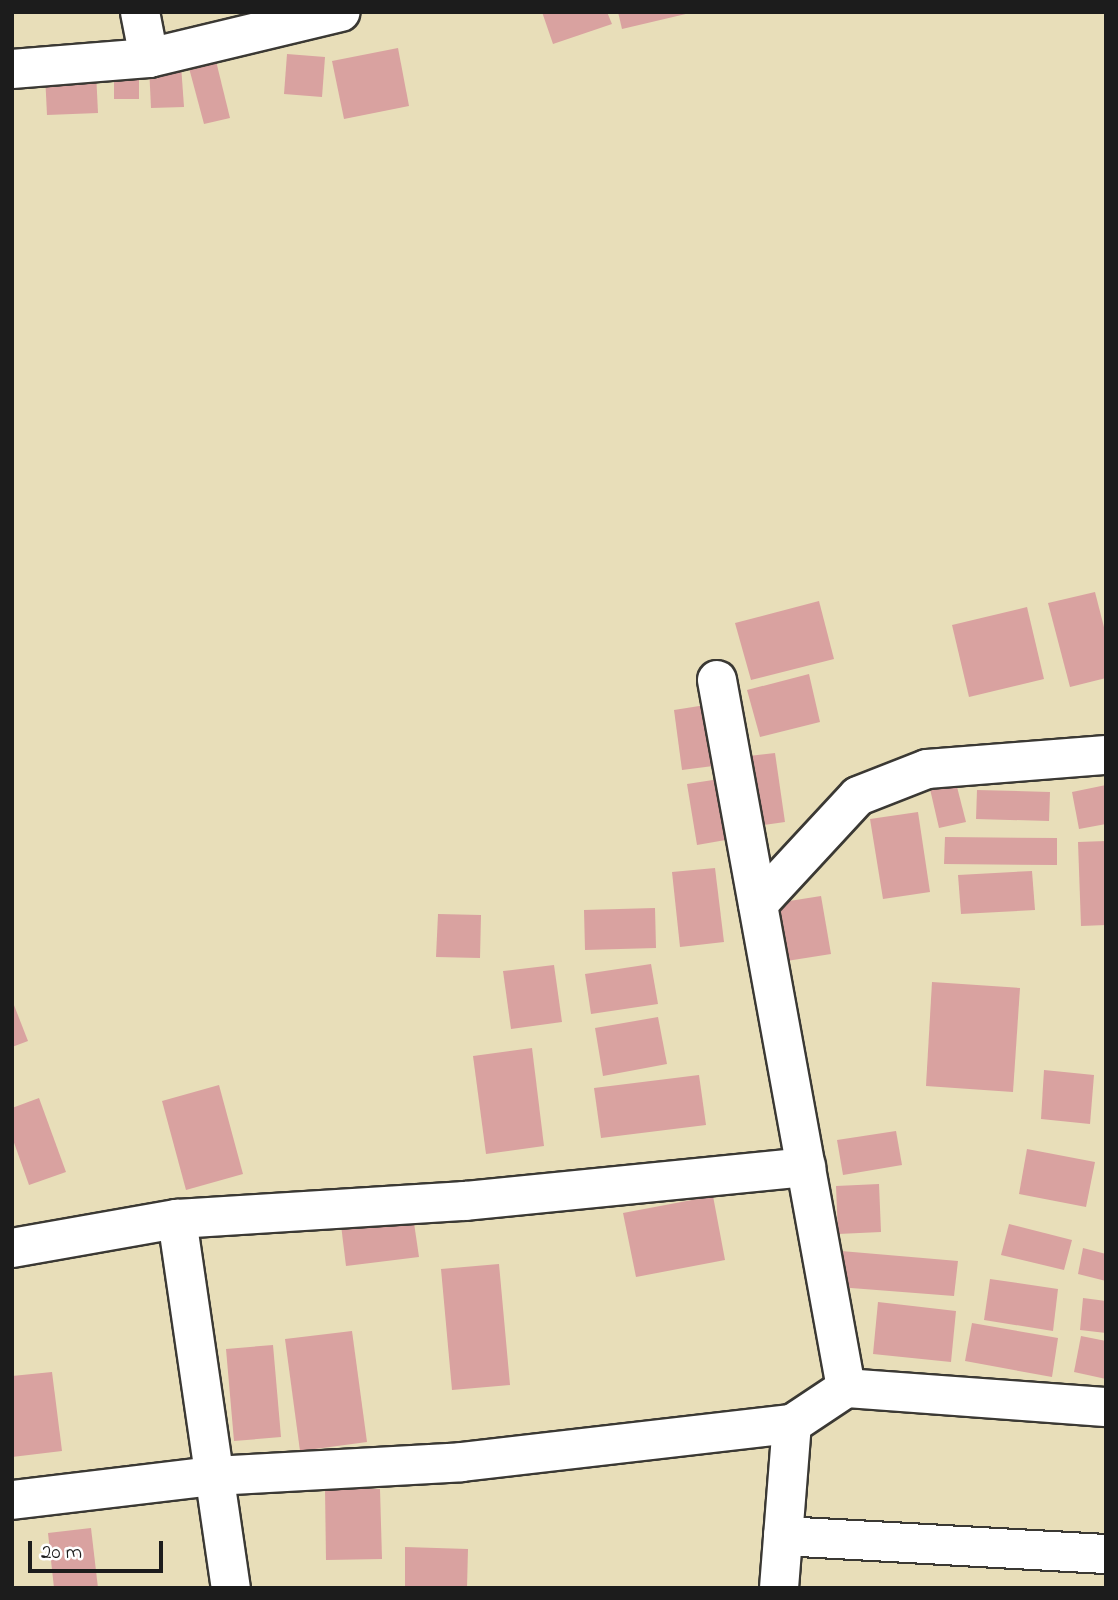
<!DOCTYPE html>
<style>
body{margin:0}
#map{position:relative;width:1118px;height:1600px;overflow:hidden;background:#e8deb9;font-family:"Indie Flower",sans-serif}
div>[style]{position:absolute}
.building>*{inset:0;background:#d9a2a0}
.roads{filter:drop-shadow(2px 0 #3b3934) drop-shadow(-2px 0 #3b3934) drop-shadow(0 2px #3b3934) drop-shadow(0 -2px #3b3934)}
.street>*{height:38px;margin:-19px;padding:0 19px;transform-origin:19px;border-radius:19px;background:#fff}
span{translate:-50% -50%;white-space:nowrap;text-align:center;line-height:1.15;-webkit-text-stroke:5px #fff;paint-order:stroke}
.frame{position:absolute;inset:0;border:14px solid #1c1c1c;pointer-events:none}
.scale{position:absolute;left:28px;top:1541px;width:135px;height:32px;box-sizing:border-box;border:4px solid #1c1c1c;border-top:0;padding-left:9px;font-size:21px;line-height:24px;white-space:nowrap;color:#1c1c1c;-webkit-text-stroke:5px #fff;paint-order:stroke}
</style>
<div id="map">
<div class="building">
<i style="clip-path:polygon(542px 12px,607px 12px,612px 24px,553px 44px)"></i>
<i style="clip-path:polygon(618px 12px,689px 12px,690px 13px,622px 29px)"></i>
<i style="clip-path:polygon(398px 48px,409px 106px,344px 119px,332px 61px)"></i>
<i style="clip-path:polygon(287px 54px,325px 57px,322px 97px,284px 94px)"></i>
<i style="clip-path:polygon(216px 61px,230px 118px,204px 124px,189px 68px)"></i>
<i style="clip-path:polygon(181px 65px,184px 107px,151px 108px,149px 66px)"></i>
<i style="clip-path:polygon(114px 67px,139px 67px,139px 99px,114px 99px)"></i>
<i style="clip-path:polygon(96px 72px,98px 113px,47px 115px,45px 74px)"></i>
<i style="clip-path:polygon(1095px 592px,1106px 635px,1106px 678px,1070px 687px,1048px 603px)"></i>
<i style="clip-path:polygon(819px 601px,834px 659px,751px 680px,735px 623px)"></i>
<i style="clip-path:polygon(1027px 607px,1044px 679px,969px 697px,952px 625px)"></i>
<i style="clip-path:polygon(809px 674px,820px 722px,760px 737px,747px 690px)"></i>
<i style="clip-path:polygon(712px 704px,721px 765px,682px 770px,674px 710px)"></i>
<i style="clip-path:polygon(775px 753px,785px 822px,750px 827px,740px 757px)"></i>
<i style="clip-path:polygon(726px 778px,737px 838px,697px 845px,687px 784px)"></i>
<i style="clip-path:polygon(956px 783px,966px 822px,939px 828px,930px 789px)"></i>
<i style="clip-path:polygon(1106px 785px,1106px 824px,1079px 829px,1072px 792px)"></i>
<i style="clip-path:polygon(977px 790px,1050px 792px,1049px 821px,976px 819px)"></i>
<i style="clip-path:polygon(918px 812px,930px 892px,883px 899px,870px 819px)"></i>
<i style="clip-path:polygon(945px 837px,1057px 838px,1057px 865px,944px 864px)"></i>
<i style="clip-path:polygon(1106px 841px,1106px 925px,1081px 926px,1078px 842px)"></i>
<i style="clip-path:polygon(715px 868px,724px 942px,680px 947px,672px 872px)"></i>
<i style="clip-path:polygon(1032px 871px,1035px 910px,961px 914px,958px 875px)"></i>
<i style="clip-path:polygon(821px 896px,831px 954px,774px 963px,764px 905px)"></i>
<i style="clip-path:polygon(655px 908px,656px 948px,585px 950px,584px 910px)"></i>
<i style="clip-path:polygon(438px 914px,481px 915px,480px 958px,436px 957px)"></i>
<i style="clip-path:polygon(651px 964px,658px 1004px,591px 1014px,585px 974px)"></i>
<i style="clip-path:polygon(554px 965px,562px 1022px,511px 1029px,503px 971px)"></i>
<i style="clip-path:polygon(932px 982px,1020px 988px,1013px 1092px,926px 1086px)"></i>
<i style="clip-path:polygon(12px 1000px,28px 1041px,12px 1047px)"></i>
<i style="clip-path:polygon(658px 1017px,667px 1064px,603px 1076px,595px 1028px)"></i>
<i style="clip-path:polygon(532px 1048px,544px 1146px,486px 1154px,473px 1056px)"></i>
<i style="clip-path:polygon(1044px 1070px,1094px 1075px,1090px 1124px,1041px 1119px)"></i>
<i style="clip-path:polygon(699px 1075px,706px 1125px,601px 1138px,594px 1088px)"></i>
<i style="clip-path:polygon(219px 1085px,243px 1174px,186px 1190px,162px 1101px)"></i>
<i style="clip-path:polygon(39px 1098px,66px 1172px,29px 1185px,12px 1137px,12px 1108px)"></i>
<i style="clip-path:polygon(896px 1131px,902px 1165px,843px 1175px,837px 1140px)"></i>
<i style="clip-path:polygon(1027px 1149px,1095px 1162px,1086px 1207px,1019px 1194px)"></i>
<i style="clip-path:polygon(879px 1184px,881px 1232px,838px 1234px,836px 1186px)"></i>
<i style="clip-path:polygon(713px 1196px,725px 1260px,636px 1277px,623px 1213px)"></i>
<i style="clip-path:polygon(413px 1216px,419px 1257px,346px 1266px,341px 1225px)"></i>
<i style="clip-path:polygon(1009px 1224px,1072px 1240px,1064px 1270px,1001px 1255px)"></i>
<i style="clip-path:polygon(1083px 1248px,1106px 1254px,1106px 1281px,1078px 1274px)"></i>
<i style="clip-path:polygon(841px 1251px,958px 1261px,954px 1296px,838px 1287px)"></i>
<i style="clip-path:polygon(499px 1264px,510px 1385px,452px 1390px,441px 1269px)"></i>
<i style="clip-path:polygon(990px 1279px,1058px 1289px,1053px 1331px,984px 1320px)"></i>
<i style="clip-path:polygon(1083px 1298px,1106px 1301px,1106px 1333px,1080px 1330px)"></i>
<i style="clip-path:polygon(878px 1302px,956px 1311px,951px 1362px,873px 1354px)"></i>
<i style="clip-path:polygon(972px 1323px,1058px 1338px,1052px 1377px,965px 1361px)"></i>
<i style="clip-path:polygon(352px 1331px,367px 1442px,300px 1451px,285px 1339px)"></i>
<i style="clip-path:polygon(1081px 1336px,1106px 1341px,1106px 1379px,1074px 1372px)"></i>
<i style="clip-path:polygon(273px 1345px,281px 1437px,234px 1441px,226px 1349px)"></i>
<i style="clip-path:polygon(52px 1372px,62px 1451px,12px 1457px,12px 1376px)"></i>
<i style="clip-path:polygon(325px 1489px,380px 1489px,382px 1559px,326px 1560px)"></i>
<i style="clip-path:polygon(91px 1528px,98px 1588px,54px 1588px,48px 1533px)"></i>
<i style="clip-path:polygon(405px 1547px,468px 1549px,467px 1588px,405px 1588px)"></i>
</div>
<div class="roads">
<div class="street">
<i style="left:140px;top:12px;width:47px;rotate:78.9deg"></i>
<i style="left:12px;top:69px;width:137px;rotate:-4.6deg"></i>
<i style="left:149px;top:58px;width:197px;rotate:-13.5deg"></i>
<i style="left:717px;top:680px;width:720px;rotate:79.67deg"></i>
<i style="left:758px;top:904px;width:147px;rotate:-47.2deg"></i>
<i style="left:858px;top:796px;width:74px;rotate:-21.4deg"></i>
<i style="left:927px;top:769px;width:180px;rotate:-4.5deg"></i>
<i style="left:177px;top:1219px;width:289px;rotate:-3.6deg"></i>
<i style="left:465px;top:1201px;width:343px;rotate:-5.7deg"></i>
<i style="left:12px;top:1248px;width:168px;rotate:-10deg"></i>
<i style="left:177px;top:1219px;width:373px;rotate:81.7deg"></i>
<i style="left:12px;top:1500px;width:203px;rotate:-6.8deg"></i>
<i style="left:214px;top:1476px;width:248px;rotate:-3.2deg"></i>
<i style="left:462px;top:1462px;width:332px;rotate:-6.6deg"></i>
<i style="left:783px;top:1536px;width:324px;rotate:3.2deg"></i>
<i style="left:779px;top:1588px;width:165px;rotate:-85.5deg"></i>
<i style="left:792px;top:1424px;width:65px;rotate:-33.7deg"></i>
<i style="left:846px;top:1388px;width:261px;rotate:4.2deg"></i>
</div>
</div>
<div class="frame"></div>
<div class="scale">20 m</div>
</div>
